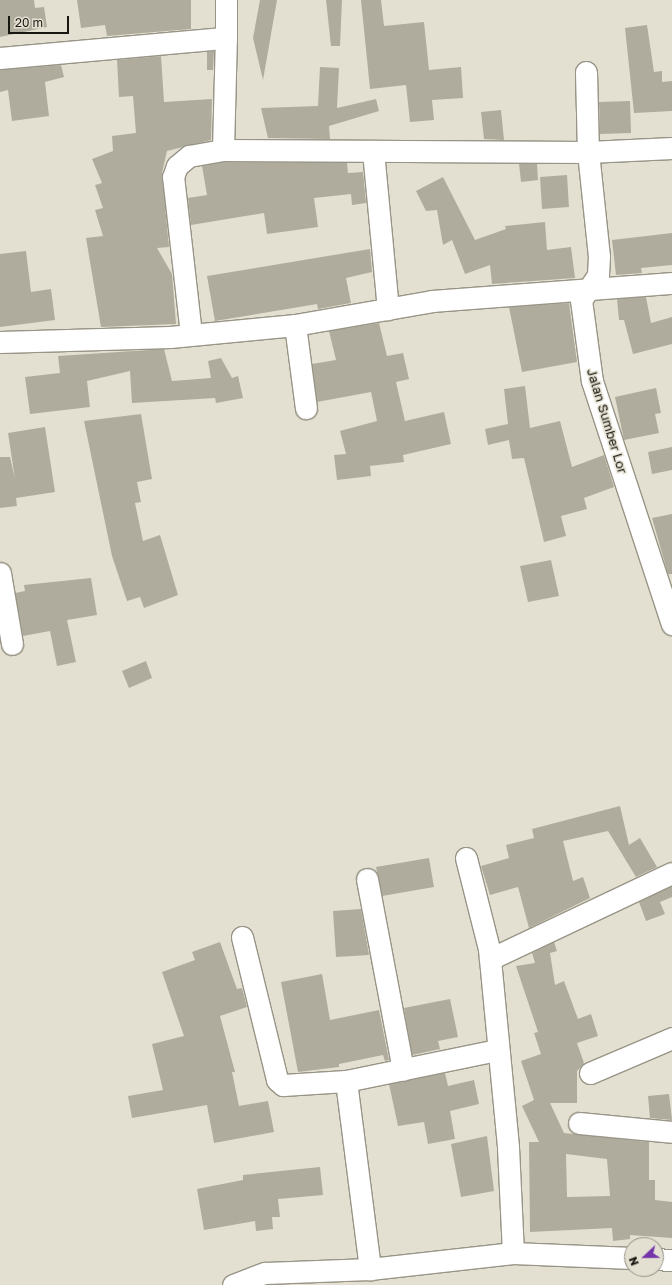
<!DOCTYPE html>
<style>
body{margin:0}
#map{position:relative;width:672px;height:1285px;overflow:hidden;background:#e4e0d1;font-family:"Golos Text",sans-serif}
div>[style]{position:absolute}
.building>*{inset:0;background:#afac9d}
.roads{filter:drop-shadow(1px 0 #989486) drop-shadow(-1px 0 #989486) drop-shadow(0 1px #989486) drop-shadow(0 -1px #989486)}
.minor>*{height:21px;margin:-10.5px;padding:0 10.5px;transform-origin:10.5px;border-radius:10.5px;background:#fff}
span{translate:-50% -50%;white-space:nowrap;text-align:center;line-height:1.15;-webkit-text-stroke:3px #e4e0d1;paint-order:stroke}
.street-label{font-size:13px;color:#171611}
.north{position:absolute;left:624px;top:1237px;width:40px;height:40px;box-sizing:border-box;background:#e4e0d1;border:1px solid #928f84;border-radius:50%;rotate:248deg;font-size:11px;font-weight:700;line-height:16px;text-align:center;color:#171611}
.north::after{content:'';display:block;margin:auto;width:14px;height:18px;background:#7435aa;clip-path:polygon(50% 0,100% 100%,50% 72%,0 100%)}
.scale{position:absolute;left:8px;top:16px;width:61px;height:18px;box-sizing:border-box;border:2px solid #171611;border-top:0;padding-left:5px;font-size:12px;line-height:14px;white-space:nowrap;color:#171611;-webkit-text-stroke:3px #e4e0d1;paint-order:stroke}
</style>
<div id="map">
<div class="building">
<i style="clip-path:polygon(0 0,34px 0,35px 8px,44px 7px,47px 27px,0 37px)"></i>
<i style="clip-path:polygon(77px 0,191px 0,191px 29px,107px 36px,105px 25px,81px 28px)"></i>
<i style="clip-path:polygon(260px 0,277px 0,263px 80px,253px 38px)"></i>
<i style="clip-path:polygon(326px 0,342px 0,340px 46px,331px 46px)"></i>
<i style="clip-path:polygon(361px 0,381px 0,384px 26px,424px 22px,429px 70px,461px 67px,463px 98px,432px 100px,434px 120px,410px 122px,406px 85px,370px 89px)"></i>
<i style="clip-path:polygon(647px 25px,654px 72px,662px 71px,662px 82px,672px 81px,672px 111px,634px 113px,625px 28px)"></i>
<i style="clip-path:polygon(214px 51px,213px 70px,207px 70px,207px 52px)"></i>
<i style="clip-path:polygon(161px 56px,164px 102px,212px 99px,211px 140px,167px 151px,162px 173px,169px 247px,157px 248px,172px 274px,176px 324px,101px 327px,86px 238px,103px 236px,95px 210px,103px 208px,95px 185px,102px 183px,92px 159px,113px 151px,112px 136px,136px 133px,133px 96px,119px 97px,117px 60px)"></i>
<i style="clip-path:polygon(61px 65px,64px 77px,45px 82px,49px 116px,12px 121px,8px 90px,0 92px,0 70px)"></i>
<i style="clip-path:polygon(320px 67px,339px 68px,337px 108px,376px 99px,379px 111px,329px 126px,330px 139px,268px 138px,261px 108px,318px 106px)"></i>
<i style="clip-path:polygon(630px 101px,631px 133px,600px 134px,599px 102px)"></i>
<i style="clip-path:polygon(501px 110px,504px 140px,484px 139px,481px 112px)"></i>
<i style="clip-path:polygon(224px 162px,347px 163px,348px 173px,363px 172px,366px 203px,352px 205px,351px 194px,314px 198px,318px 227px,267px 234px,264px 213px,191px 225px,188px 198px,207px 195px,202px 166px)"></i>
<i style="clip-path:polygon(519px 164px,537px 164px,538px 180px,521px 182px)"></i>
<i style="clip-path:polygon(567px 175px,569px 207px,542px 209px,540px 177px)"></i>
<i style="clip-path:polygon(443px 177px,475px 240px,506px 229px,505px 226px,545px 222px,547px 250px,571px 247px,575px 278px,492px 284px,490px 265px,465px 274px,452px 240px,443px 245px,437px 210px,426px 211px,416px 191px)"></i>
<i style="clip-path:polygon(672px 233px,672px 265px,641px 268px,642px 273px,616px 275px,612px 240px)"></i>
<i style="clip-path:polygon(370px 249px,372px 272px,346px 278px,351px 303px,318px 309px,317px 304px,215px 321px,207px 276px)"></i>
<i style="clip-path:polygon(26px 251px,31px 292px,51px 289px,55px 320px,0 327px,0 254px)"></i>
<i style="clip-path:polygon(646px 297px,651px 323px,672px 317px,672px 344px,633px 354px,624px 320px,619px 320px,617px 299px)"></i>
<i style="clip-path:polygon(569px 303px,577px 362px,522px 372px,509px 307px)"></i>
<i style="clip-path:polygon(379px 323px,387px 356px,403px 353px,409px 379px,396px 382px,405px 421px,444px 412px,451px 444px,403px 455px,404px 462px,370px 466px,371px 476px,337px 480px,334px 455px,346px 454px,340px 431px,377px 421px,371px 392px,317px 402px,312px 364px,336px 360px,329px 331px)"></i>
<i style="clip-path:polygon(164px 349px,172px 381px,211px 378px,208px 361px,221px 358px,232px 378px,238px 376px,243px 398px,216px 403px,215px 398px,132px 403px,130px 371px,87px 381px,90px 407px,30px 414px,25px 377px,60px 373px,58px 356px)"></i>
<i style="clip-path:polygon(525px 386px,530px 428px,560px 421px,572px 467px,604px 455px,614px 487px,584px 498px,587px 509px,561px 516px,566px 536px,544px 542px,524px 458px,512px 459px,509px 440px,488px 445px,485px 429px,508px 424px,504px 389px)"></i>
<i style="clip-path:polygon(656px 388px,661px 413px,655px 414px,659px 433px,624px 440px,615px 397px)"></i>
<i style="clip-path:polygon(141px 414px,152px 479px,137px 482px,141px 502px,135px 503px,143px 541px,160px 535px,178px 595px,144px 608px,140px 597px,127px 601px,112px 556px,84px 421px)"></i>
<i style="clip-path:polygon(45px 427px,55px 492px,16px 498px,17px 506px,0 508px,0 457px,10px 457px,15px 479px,8px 433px)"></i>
<i style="clip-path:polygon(672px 447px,672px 470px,652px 474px,648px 452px)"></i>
<i style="clip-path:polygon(672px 514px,672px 574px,668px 574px,652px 518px)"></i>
<i style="clip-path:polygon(551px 560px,559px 596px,528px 602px,520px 566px)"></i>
<i style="clip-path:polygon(91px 578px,97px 615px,67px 620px,76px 662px,57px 666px,50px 631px,23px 636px,15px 593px,25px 591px,24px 585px)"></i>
<i style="clip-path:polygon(146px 661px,152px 678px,129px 688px,122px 671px)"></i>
<i style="clip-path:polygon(620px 806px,629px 845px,640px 838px,657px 867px,636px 877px,608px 831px,563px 841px,573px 881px,583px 877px,590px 898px,529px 928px,518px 887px,490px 895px,481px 866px,509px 858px,506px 845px,534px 838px,532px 829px)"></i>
<i style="clip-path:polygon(429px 858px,434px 887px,382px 896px,376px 867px)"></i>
<i style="clip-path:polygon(672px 886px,672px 897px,660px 902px,665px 914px,646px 921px,639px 902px)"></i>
<i style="clip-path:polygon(361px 909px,369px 955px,336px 957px,333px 911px)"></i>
<i style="clip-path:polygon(220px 942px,237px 989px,242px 988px,247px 1007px,220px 1016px,235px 1072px,232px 1072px,239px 1106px,268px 1101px,274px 1132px,214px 1143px,207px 1105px,132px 1118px,128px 1096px,163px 1090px,152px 1044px,184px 1036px,162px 972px,195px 960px,192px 952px)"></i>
<i style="clip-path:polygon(evenodd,554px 942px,557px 951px,550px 953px,555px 985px,564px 981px,578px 1019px,591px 1014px,598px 1036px,577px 1043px,584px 1063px,577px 1071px,577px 1103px,550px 1103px,564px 1133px,649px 1142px,649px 1180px,655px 1180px,655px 1200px,672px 1202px,672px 1238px,630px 1235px,630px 1239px,613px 1241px,612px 1228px,530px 1232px,529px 1142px,539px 1142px,522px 1106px,534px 1100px,521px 1061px,541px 1054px,534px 1033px,538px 1032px,516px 966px,535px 963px,532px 953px,554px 942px,566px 1154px,607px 1159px,610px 1196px,567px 1197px,566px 1154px)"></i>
<i style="clip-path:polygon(322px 974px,330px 1020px,379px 1010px,389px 1060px,385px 1061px,383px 1055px,339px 1064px,339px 1067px,298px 1072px,281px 982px)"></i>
<i style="clip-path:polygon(450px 999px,458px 1037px,438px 1041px,440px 1049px,412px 1055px,404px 1008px)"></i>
<i style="clip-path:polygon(445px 1073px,448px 1086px,474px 1080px,479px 1104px,450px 1111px,455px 1139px,428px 1144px,424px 1122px,398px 1126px,389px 1084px)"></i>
<i style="clip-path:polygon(669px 1094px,672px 1120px,650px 1118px,648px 1096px)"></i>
<i style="clip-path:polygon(487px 1136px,494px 1191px,461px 1197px,451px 1144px)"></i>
<i style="clip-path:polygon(320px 1167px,323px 1195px,278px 1199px,280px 1217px,272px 1217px,273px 1229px,256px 1231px,255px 1221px,204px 1230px,197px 1189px,243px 1180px,243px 1175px)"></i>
</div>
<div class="roads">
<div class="minor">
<i style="left:0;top:58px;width:227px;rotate:-5.1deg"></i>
<i style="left:226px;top:38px;width:38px;rotate:-90deg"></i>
<i style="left:586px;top:72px;width:80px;rotate:88.6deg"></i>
<i style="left:588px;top:152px;width:105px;rotate:84deg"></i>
<i style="left:599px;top:256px;width:19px;rotate:93deg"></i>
<i style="left:598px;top:275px;width:30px;rotate:124deg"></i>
<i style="left:581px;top:300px;width:82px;rotate:82.3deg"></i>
<i style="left:592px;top:381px;width:256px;rotate:71.8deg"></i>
<i style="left:223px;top:150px;width:112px;rotate:-88.5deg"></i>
<i style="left:373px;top:151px;width:159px;rotate:84.6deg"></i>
<i style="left:295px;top:325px;width:84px;rotate:82.5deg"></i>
<i style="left:191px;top:334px;width:158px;rotate:-96.5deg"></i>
<i style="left:173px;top:177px;width:12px;rotate:-70deg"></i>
<i style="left:177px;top:166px;width:16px;rotate:-40deg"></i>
<i style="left:189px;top:156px;width:35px;rotate:-10deg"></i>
<i style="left:223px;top:150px;width:365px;rotate:0.3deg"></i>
<i style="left:588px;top:152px;width:84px;rotate:-2.7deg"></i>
<i style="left:0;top:342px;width:170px;rotate:-1.7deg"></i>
<i style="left:170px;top:337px;width:126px;rotate:-5.5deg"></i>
<i style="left:295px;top:325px;width:139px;rotate:-9.9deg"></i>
<i style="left:432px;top:301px;width:241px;rotate:-4.3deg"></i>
<i style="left:0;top:573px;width:72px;rotate:80.4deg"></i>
<i style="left:466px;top:858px;width:94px;rotate:75.8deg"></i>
<i style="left:489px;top:949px;width:199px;rotate:84.5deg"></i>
<i style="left:508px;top:1147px;width:106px;rotate:87.3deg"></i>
<i style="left:367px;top:879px;width:194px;rotate:79.3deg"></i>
<i style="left:242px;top:937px;width:147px;rotate:76.2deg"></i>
<i style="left:277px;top:1080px;width:8px;rotate:40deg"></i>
<i style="left:283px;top:1085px;width:63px;rotate:-3.6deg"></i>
<i style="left:346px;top:1081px;width:154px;rotate:-11.6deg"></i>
<i style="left:490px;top:959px;width:201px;rotate:-25.3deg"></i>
<i style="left:590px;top:1073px;width:89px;rotate:-23.1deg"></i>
<i style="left:346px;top:1081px;width:190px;rotate:82.7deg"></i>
<i style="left:579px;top:1123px;width:93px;rotate:5.5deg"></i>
<i style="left:656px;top:1259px;width:16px;rotate:4deg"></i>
<i style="left:233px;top:1285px;width:34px;rotate:-21deg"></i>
<i style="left:265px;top:1273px;width:105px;rotate:-2.2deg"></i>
<i style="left:370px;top:1269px;width:144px;rotate:-6.4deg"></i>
<i style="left:513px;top:1253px;width:119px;rotate:2.4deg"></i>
</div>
</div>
<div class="street-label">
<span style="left:607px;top:421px;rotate:73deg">Jalan Sumber Lor</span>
</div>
<div class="north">N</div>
<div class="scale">20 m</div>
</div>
